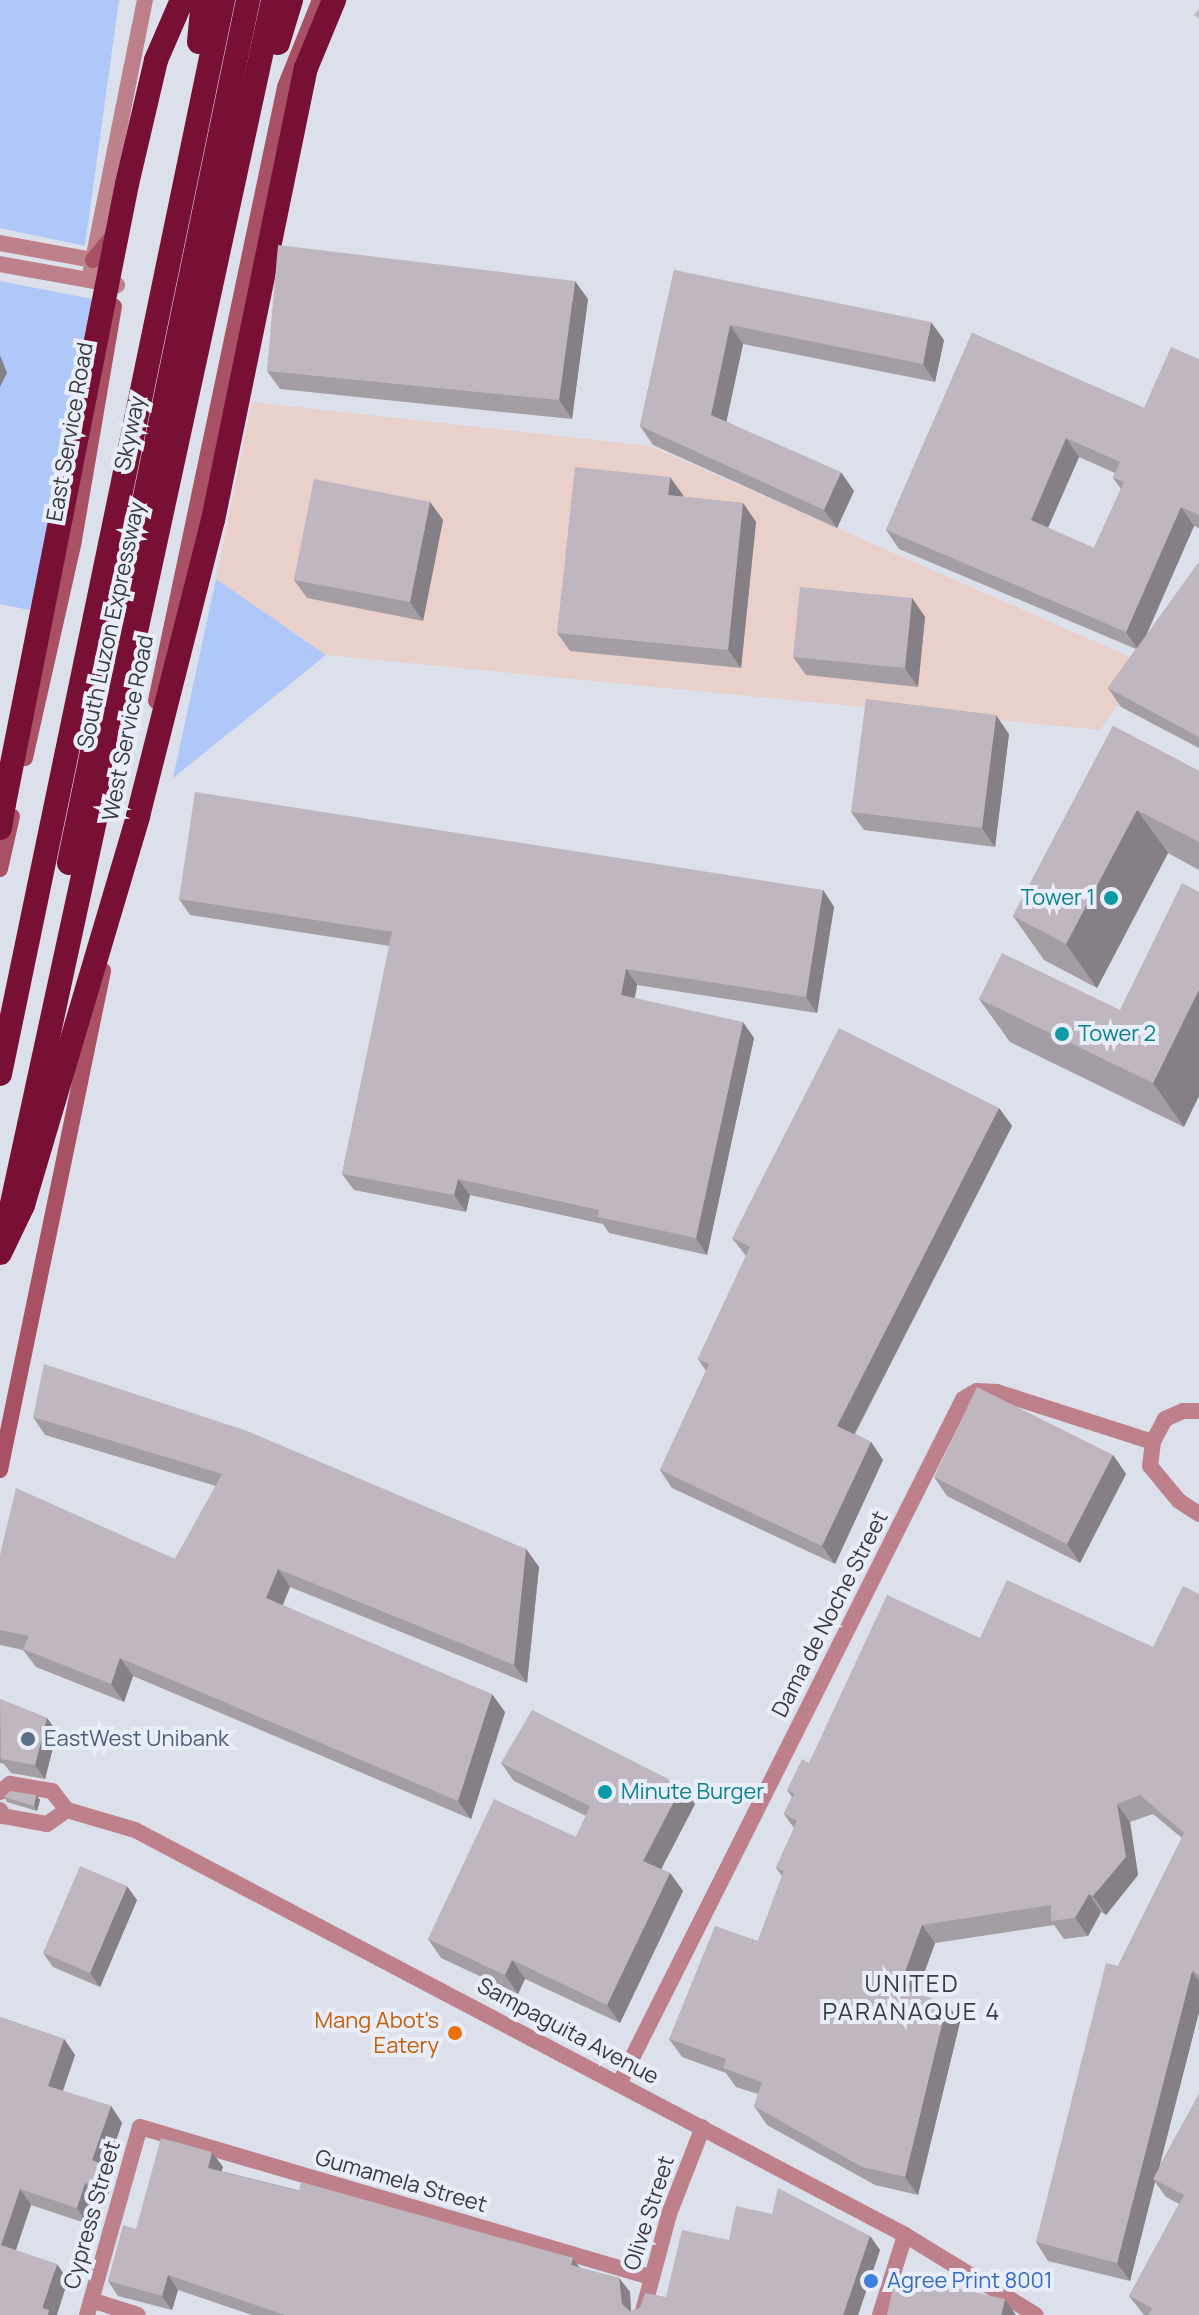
<!DOCTYPE html>
<style>
body{margin:0}
#map{position:relative;width:1199px;height:2315px;overflow:hidden;background:#dbe0eb;font-family:Manrope,sans-serif}
div>[style]{position:absolute}
.commercial>*{inset:0;background:#e9d0ca}
.green>*{inset:0;background:#afc7f9}
.minor>*{height:16px;margin:-8px;padding:0 8px;transform-origin:8px;border-radius:8px;background:#be818c}
.tertiary>*{height:16px;margin:-8px;padding:0 8px;transform-origin:8px;border-radius:8px;background:#be818c}
.secondary>*{height:16px;margin:-8px;padding:0 8px;transform-origin:8px;border-radius:8px;background:#a85064}
.motorway>*{height:24px;margin:-12px;padding:0 12px;transform-origin:12px;border-radius:12px;background:#780f35}
.motorway-bridge>*{height:24px;margin:-12px;padding:0 12px;transform-origin:12px;border-radius:12px;background:#780f35}
.wall>*{inset:0;background:#a49da4}
.shaded-wall>*{inset:0;background:#867f86}
.building>*{inset:0;background:#bfb6bf}
.dots>*{width:22px;height:22px;translate:-50% -50%;box-sizing:border-box;border:4px solid #e8edf8;border-radius:50%}
span{translate:-50% -50%;white-space:nowrap;text-align:center;line-height:1.15;-webkit-text-stroke:8px #e8edf8;paint-order:stroke}
.street-label{font-size:22px;color:#383a3f}
.culture-label{font-size:22px;color:#0d838f}
.right{translate:-100% -50%;text-align:right}
.left{translate:0 -50%;text-align:left}
.service-label{font-size:22px;color:#4e5e75}
.food-label{font-size:22px;color:#c56008}
.shop-label{font-size:22px;color:#366cbe}
.neighbourhood-label{font-size:24px;color:#383c45;letter-spacing:2px}
</style>
<div id="map">
<div class="commercial">
<i style="clip-path:polygon(252px 402px,650px 446px,1146px 664px,1100px 730px,326px 655px,216px 579px)"></i>
</div>
<div class="green">
<i style="clip-path:polygon(0 0,119px 0,85px 246px,0 228px)"></i>
<i style="clip-path:polygon(0 281px,97px 300px,30px 610px,0 604px)"></i>
<i style="clip-path:polygon(216px 579px,326px 655px,173px 778px)"></i>
</div>
<div class="minor">
<i style="left:89px;top:280px;width:286px;rotate:-78.7deg"></i>
<i style="left:1199px;top:1411px;width:16px;rotate:180deg"></i>
<i style="left:1183px;top:1411px;width:20px;rotate:156deg"></i>
<i style="left:1165px;top:1419px;width:26px;rotate:118deg"></i>
<i style="left:1153px;top:1442px;width:24px;rotate:97deg"></i>
<i style="left:1150px;top:1466px;width:45px;rotate:50.4deg"></i>
<i style="left:1179px;top:1501px;width:24px;rotate:33deg"></i>
<i style="left:0;top:1792px;width:13px;rotate:-39deg"></i>
<i style="left:10px;top:1784px;width:43px;rotate:9.5deg"></i>
<i style="left:52px;top:1791px;width:24px;rotate:52deg"></i>
<i style="left:67px;top:1810px;width:71px;rotate:16.4deg"></i>
<i style="left:135px;top:1830px;width:870px;rotate:27.74deg"></i>
<i style="left:905px;top:2235px;width:153px;rotate:31.4deg"></i>
<i style="left:0;top:1810px;width:7px;rotate:63deg"></i>
<i style="left:3px;top:1816px;width:45px;rotate:10.3deg"></i>
<i style="left:47px;top:1824px;width:24px;rotate:-35deg"></i>
<i style="left:620px;top:2082px;width:764px;rotate:-63.33deg"></i>
<i style="left:963px;top:1399px;width:16px;rotate:-30deg"></i>
<i style="left:977px;top:1391px;width:20px;rotate:3deg"></i>
<i style="left:997px;top:1392px;width:164px;rotate:17.8deg"></i>
<i style="left:91px;top:2300px;width:49px;rotate:17.7deg"></i>
<i style="left:87px;top:2315px;width:195px;rotate:-74.3deg"></i>
<i style="left:140px;top:2127px;width:532px;rotate:16.39deg"></i>
<i style="left:642px;top:2315px;width:105px;rotate:-75deg"></i>
<i style="left:669px;top:2214px;width:93px;rotate:-68.7deg"></i>
<i style="left:880px;top:2315px;width:84px;rotate:-72.6deg"></i>
</div>
<div class="tertiary">
<i style="left:0;top:243px;width:106px;rotate:10.4deg"></i>
<i style="left:0;top:264px;width:119px;rotate:10.2deg"></i>
</div>
<div class="secondary">
<i style="left:93px;top:260px;width:33px;rotate:-50deg"></i>
<i style="left:156px;top:701px;width:627px;rotate:-78.13deg"></i>
<i style="left:285px;top:87px;width:94px;rotate:-68.1deg"></i>
<i style="left:25px;top:758px;width:223px;rotate:-77.3deg"></i>
<i style="left:74px;top:540px;width:237px;rotate:-80.3deg"></i>
<i style="left:0;top:869px;width:54px;rotate:-77.2deg"></i>
<i style="left:0;top:1470px;width:510px;rotate:-78.34deg"></i>
</div>
<div class="motorway">
<i style="left:199px;top:42px;width:42px;rotate:-84.6deg"></i>
<i style="left:278px;top:43px;width:45px;rotate:-73.2deg"></i>
<i style="left:138px;top:816px;width:305px;rotate:-75.8deg"></i>
<i style="left:213px;top:520px;width:461px;rotate:-78.4deg"></i>
<i style="left:306px;top:68px;width:74px;rotate:-67.6deg"></i>
<i style="left:0;top:828px;width:24px;rotate:-81deg"></i>
<i style="left:69px;top:863px;width:881px;rotate:-78.28deg"></i>
<i style="left:0;top:1074px;width:1097px;rotate:-78.27deg"></i>
<i style="left:9px;top:1217px;width:1245px;rotate:-77.76deg"></i>
</div>
<div class="motorway-bridge">
<i style="left:4px;top:804px;width:632px;rotate:-78.78deg"></i>
<i style="left:127px;top:184px;width:127px;rotate:-76.8deg"></i>
<i style="left:156px;top:60px;width:65px;rotate:-66.6deg"></i>
<i style="left:0;top:1253px;width:53px;rotate:-64.4deg"></i>
<i style="left:23px;top:1205px;width:406px;rotate:-73.5deg"></i>
</div>
<div class="wall">
<i style="clip-path:polygon(674px 270px,944px 340px,935px 382px,743px 344px,726px 421px,854px 491px,837px 528px,653px 445px,640px 426px)"></i>
<i style="clip-path:polygon(588px 299px,572px 419px,280px 389px,267px 371px)"></i>
<i style="clip-path:polygon(evenodd,972px 333px,1144px 408px,1199px 359px,1199px 528px,1194px 526px,1146px 636px,1199px 562px,1199px 748px,1121px 707px,1108px 688px,1136px 649px,899px 549px,886px 530px,972px 333px,1079px 457px,1115px 473px,1113px 478px,1121px 489px,1094px 548px,1048px 528px,1079px 457px)"></i>
<i style="clip-path:polygon(683px 495px,683px 497px,743px 503px,756px 522px,741px 668px,570px 651px,557px 633px)"></i>
<i style="clip-path:polygon(430px 502px,443px 520px,423px 621px,307px 598px,294px 580px)"></i>
<i style="clip-path:polygon(912px 598px,925px 617px,918px 687px,806px 675px,793px 657px)"></i>
<i style="clip-path:polygon(1113px 726px,1199px 771px,1199px 870px,1168px 853px,1097px 988px,1044px 960px,1013px 916px)"></i>
<i style="clip-path:polygon(1009px 734px,995px 847px,864px 830px,851px 812px)"></i>
<i style="clip-path:polygon(823px 890px,834px 907px,817px 1013px,637px 985px,635px 998px,754px 1038px,707px 1255px,609px 1233px,603px 1224px,470px 1195px,466px 1212px,354px 1190px,342px 1174px,390px 946px,190px 915px,179px 899px)"></i>
<i style="clip-path:polygon(979px 999px,1120px 1010px,1184px 1127px,1010px 1042px)"></i>
<i style="clip-path:polygon(999px 1108px,1012px 1126px,855px 1434px,871px 1442px,883px 1460px,835px 1564px,672px 1488px,660px 1470px,706px 1371px,698px 1359px,746px 1256px,732px 1238px)"></i>
<i style="clip-path:polygon(33px 1417px,526px 1549px,539px 1567px,527px 1683px,290px 1587px,283px 1605px,505px 1712px,471px 1819px,133px 1676px,124px 1702px,36px 1667px,23px 1650px,0 1645px,0 1555px,175px 1559px,216px 1486px,45px 1435px)"></i>
<i style="clip-path:polygon(1113px 1455px,1126px 1474px,1080px 1563px,947px 1496px,934px 1477px)"></i>
<i style="clip-path:polygon(1199px 1594px,1199px 2012px,1159px 2167px,1199px 2094px,1199px 2315px,1144px 2315px,1129px 2296px,1179px 2204px,1166px 2197px,1155px 2182px,1130px 2281px,1048px 2261px,1036px 2242px,1118px 1966px,1182px 1838px,1153px 1814px,1130px 1822px,1138px 1875px,1106px 1915px,1101px 1912px,1088px 1936px,1064px 1939px,1054px 1925px,935px 1943px,916px 1994px,960px 2022px,918px 2195px,875px 2185px,767px 2125px,754px 2106px,758px 2094px,736px 2087px,726px 2073px,682px 2057px,669px 2039px,758px 1941px,782px 1876px,776px 1868px,794px 1828px,784px 1814px,792px 1797px,787px 1790px,809px 1763px,980px 1638px,1153px 1647px)"></i>
<i style="clip-path:polygon(0 1699px,47px 1718px,57px 1732px,45px 1779px,11px 1773px,4px 1764px,0 1763px)"></i>
<i style="clip-path:polygon(501px 1763px,682px 1786px,695px 1804px,661px 1869px,670px 1873px,683px 1891px,620px 2023px,525px 1979px,518px 1994px,441px 1958px,428px 1939px,576px 1837px,586px 1816px,514px 1781px)"></i>
<i style="clip-path:polygon(4px 1797px,40px 1800px,37px 1811px,7px 1802px)"></i>
<i style="clip-path:polygon(137px 1900px,100px 1987px,53px 1967px,43px 1953px)"></i>
<i style="clip-path:polygon(0 2017px,64px 2039px,75px 2055px,63px 2091px,111px 2106px,122px 2123px,106px 2170px,113px 2180px,106px 2202px,97px 2199px,88px 2224px,31px 2205px,16px 2250px,68px 2280px,0 2315px)"></i>
<i style="clip-path:polygon(212px 2152px,223px 2167px,221px 2171px,573px 2258px,579px 2268px,619px 2278px,630px 2292px,631px 2311px,666px 2297px,729px 2240px,870px 2236px,880px 2250px,858px 2315px,252px 2315px,178px 2290px,172px 2310px,118px 2296px,108px 2281px,136px 2229px)"></i>
</div>
<div class="shaded-wall">
<i style="clip-path:polygon(575px 281px,588px 299px,572px 419px,559px 400px)"></i>
<i style="clip-path:polygon(931px 322px,944px 340px,935px 382px,923px 364px)"></i>
<i style="clip-path:polygon(730px 325px,743px 344px,724px 433px,711px 415px)"></i>
<i style="clip-path:polygon(0 355px,7px 373px,0 387px)"></i>
<i style="clip-path:polygon(1066px 438px,1079px 457px,1043px 539px,1031px 520px)"></i>
<i style="clip-path:polygon(841px 472px,854px 491px,837px 528px,824px 510px)"></i>
<i style="clip-path:polygon(670px 477px,683px 495px,681px 514px,668px 495px)"></i>
<i style="clip-path:polygon(430px 502px,443px 520px,423px 621px,410px 602px)"></i>
<i style="clip-path:polygon(743px 503px,756px 522px,741px 668px,728px 650px)"></i>
<i style="clip-path:polygon(1181px 507px,1194px 526px,1139px 651px,1126px 632px)"></i>
<i style="clip-path:polygon(912px 598px,925px 617px,918px 687px,905px 668px)"></i>
<i style="clip-path:polygon(996px 715px,1009px 734px,995px 847px,982px 828px)"></i>
<i style="clip-path:polygon(1137px 810px,1168px 853px,1097px 988px,1066px 944px)"></i>
<i style="clip-path:polygon(823px 890px,834px 907px,817px 1013px,806px 997px)"></i>
<i style="clip-path:polygon(626px 969px,637px 985px,632px 1011px,621px 995px)"></i>
<i style="clip-path:polygon(1199px 989px,1199px 1096px,1184px 1127px,1153px 1083px)"></i>
<i style="clip-path:polygon(743px 1022px,754px 1038px,707px 1255px,696px 1238px)"></i>
<i style="clip-path:polygon(999px 1108px,1012px 1126px,849px 1444px,837px 1426px)"></i>
<i style="clip-path:polygon(458px 1179px,470px 1195px,466px 1212px,454px 1195px)"></i>
<i style="clip-path:polygon(871px 1442px,883px 1460px,835px 1564px,822px 1546px)"></i>
<i style="clip-path:polygon(1113px 1455px,1126px 1474px,1080px 1563px,1067px 1544px)"></i>
<i style="clip-path:polygon(526px 1549px,539px 1567px,527px 1683px,514px 1665px)"></i>
<i style="clip-path:polygon(278px 1569px,290px 1587px,278px 1616px,266px 1598px)"></i>
<i style="clip-path:polygon(120px 1658px,133px 1676px,124px 1702px,111px 1684px)"></i>
<i style="clip-path:polygon(492px 1694px,505px 1712px,471px 1819px,458px 1801px)"></i>
<i style="clip-path:polygon(47px 1718px,57px 1732px,45px 1779px,35px 1765px)"></i>
<i style="clip-path:polygon(682px 1786px,695px 1804px,656px 1879px,643px 1861px)"></i>
<i style="clip-path:polygon(36px 1795px,40px 1800px,37px 1811px,34px 1806px)"></i>
<i style="clip-path:polygon(1117px 1804px,1130px 1822px,1138px 1875px,1106px 1915px,1093px 1896px)"></i>
<i style="clip-path:polygon(670px 1873px,683px 1891px,620px 2023px,607px 2005px)"></i>
<i style="clip-path:polygon(127px 1886px,137px 1900px,100px 1987px,90px 1973px)"></i>
<i style="clip-path:polygon(1089px 1894px,1101px 1912px,1088px 1936px,1075px 1918px)"></i>
<i style="clip-path:polygon(922px 1925px,935px 1943px,912px 2007px,899px 1988px)"></i>
<i style="clip-path:polygon(512px 1960px,525px 1979px,518px 1994px,505px 1975px)"></i>
<i style="clip-path:polygon(1192px 1971px,1199px 1981px,1199px 2012px,1156px 2180px,1153px 2179px,1155px 2182px,1130px 2281px,1117px 2263px)"></i>
<i style="clip-path:polygon(947px 2003px,960px 2022px,918px 2195px,905px 2177px)"></i>
<i style="clip-path:polygon(64px 2039px,75px 2055px,59px 2102px,48px 2086px)"></i>
<i style="clip-path:polygon(111px 2106px,122px 2123px,106px 2170px,113px 2180px,106px 2202px,94px 2186px,92px 2160px)"></i>
<i style="clip-path:polygon(212px 2152px,223px 2167px,218px 2182px,208px 2168px)"></i>
<i style="clip-path:polygon(85px 2183px,97px 2199px,88px 2224px,77px 2208px)"></i>
<i style="clip-path:polygon(20px 2189px,31px 2205px,12px 2261px,1px 2245px)"></i>
<i style="clip-path:polygon(870px 2236px,880px 2250px,858px 2315px,843px 2315px)"></i>
<i style="clip-path:polygon(573px 2258px,583px 2273px,571px 2265px)"></i>
<i style="clip-path:polygon(57px 2264px,68px 2280px,57px 2315px,47px 2315px,42px 2308px)"></i>
<i style="clip-path:polygon(168px 2275px,178px 2290px,172px 2310px,162px 2296px)"></i>
<i style="clip-path:polygon(619px 2278px,630px 2292px,631px 2315px,622px 2304px)"></i>
<i style="clip-path:polygon(1005px 2299px,1016px 2315px,1001px 2315px)"></i>
</div>
<div class="building">
<i style="clip-path:polygon(1199px 9px,1199px 19px,1194px 15px)"></i>
<i style="clip-path:polygon(278px 245px,575px 281px,559px 400px,267px 371px)"></i>
<i style="clip-path:polygon(674px 270px,931px 322px,923px 364px,730px 325px,711px 415px,841px 472px,824px 510px,640px 426px)"></i>
<i style="clip-path:polygon(evenodd,972px 333px,1144px 408px,1171px 347px,1199px 359px,1199px 515px,1181px 507px,1126px 632px,886px 530px,972px 333px,1066px 438px,1120px 462px,1113px 478px,1124px 482px,1094px 548px,1031px 520px,1066px 438px)"></i>
<i style="clip-path:polygon(575px 467px,670px 477px,668px 495px,743px 503px,728px 650px,557px 633px)"></i>
<i style="clip-path:polygon(314px 479px,430px 502px,410px 602px,294px 580px)"></i>
<i style="clip-path:polygon(1199px 562px,1199px 737px,1108px 688px)"></i>
<i style="clip-path:polygon(800px 587px,912px 598px,905px 668px,793px 657px)"></i>
<i style="clip-path:polygon(866px 699px,996px 715px,982px 828px,851px 812px)"></i>
<i style="clip-path:polygon(1113px 726px,1199px 771px,1199px 842px,1137px 810px,1066px 944px,1013px 916px)"></i>
<i style="clip-path:polygon(195px 792px,823px 890px,806px 997px,626px 969px,621px 995px,743px 1022px,696px 1238px,598px 1217px,599px 1210px,458px 1179px,454px 1195px,342px 1174px,392px 932px,179px 899px)"></i>
<i style="clip-path:polygon(1182px 883px,1199px 892px,1199px 989px,1153px 1083px,979px 999px,1002px 953px,1120px 1010px)"></i>
<i style="clip-path:polygon(839px 1028px,999px 1108px,837px 1426px,871px 1442px,822px 1546px,660px 1470px,709px 1364px,698px 1359px,750px 1247px,732px 1238px)"></i>
<i style="clip-path:polygon(44px 1364px,247px 1431px,526px 1549px,514px 1665px,278px 1569px,266px 1598px,492px 1694px,458px 1801px,120px 1658px,111px 1684px,23px 1649px,29px 1636px,0 1630px,0 1555px,16px 1488px,175px 1559px,222px 1474px,33px 1417px)"></i>
<i style="clip-path:polygon(977px 1387px,1113px 1455px,1067px 1544px,934px 1477px)"></i>
<i style="clip-path:polygon(1007px 1580px,1153px 1647px,1183px 1586px,1199px 1594px,1199px 1975px,1192px 1971px,1117px 2263px,1036px 2242px,1106px 1963px,1118px 1966px,1184px 1833px,1140px 1795px,1117px 1804px,1126px 1857px,1093px 1896px,1089px 1894px,1075px 1918px,1051px 1921px,1051px 1905px,922px 1925px,899px 1988px,947px 2003px,905px 2177px,862px 2167px,754px 2106px,762px 2082px,723px 2068px,726px 2059px,669px 2039px,715px 1926px,758px 1941px,784px 1871px,776px 1868px,797px 1821px,784px 1814px,794px 1794px,787px 1790px,802px 1759px,809px 1763px,887px 1595px,980px 1638px)"></i>
<i style="clip-path:polygon(0 1699px,47px 1718px,35px 1765px,1px 1759px)"></i>
<i style="clip-path:polygon(532px 1710px,682px 1786px,643px 1861px,670px 1873px,607px 2005px,512px 1960px,505px 1975px,428px 1939px,494px 1799px,576px 1837px,590px 1806px,501px 1763px)"></i>
<i style="clip-path:polygon(10px 1791px,36px 1795px,34px 1806px,4px 1797px)"></i>
<i style="clip-path:polygon(80px 1866px,127px 1886px,90px 1973px,43px 1953px)"></i>
<i style="clip-path:polygon(0 2017px,64px 2039px,48px 2086px,111px 2106px,92px 2160px,102px 2164px,94px 2186px,85px 2183px,77px 2208px,20px 2189px,1px 2245px,57px 2264px,42px 2308px,49px 2310px,48px 2315px,0 2315px)"></i>
<i style="clip-path:polygon(1199px 2094px,1199px 2315px,1148px 2315px,1152px 2308px,1129px 2296px,1184px 2195px,1153px 2179px)"></i>
<i style="clip-path:polygon(161px 2138px,212px 2152px,208px 2168px,299px 2191px,301px 2182px,573px 2258px,571px 2265px,619px 2278px,622px 2304px,630px 2311px,640px 2308px,645px 2293px,666px 2297px,682px 2230px,729px 2240px,736px 2206px,772px 2214px,778px 2188px,870px 2236px,843px 2315px,285px 2315px,168px 2275px,162px 2296px,108px 2281px,123px 2225px,136px 2229px)"></i>
<i style="clip-path:polygon(896px 2275px,1005px 2299px,1001px 2315px,887px 2315px)"></i>
</div>
<div class="dots">
<i style="left:1111px;top:898px;background:#0f9aa8"></i>
<i style="left:1062px;top:1034px;background:#0f9aa8"></i>
<i style="left:28px;top:1739px;background:#5c6f8a"></i>
<i style="left:605px;top:1792px;background:#0f9aa8"></i>
<i style="left:455px;top:2033px;background:#e8710a"></i>
<i style="left:871px;top:2281px;background:#3f7fe0"></i>
</div>
<div class="street-label">
<span style="left:70px;top:432px;rotate:-80deg">East Service Road</span>
<span style="left:130px;top:433px;rotate:-78deg">Skyway</span>
<span style="left:111px;top:625px;rotate:-78deg">South Luzon Expressway</span>
<span style="left:128px;top:728px;rotate:-79deg">West Service Road</span>
<span style="left:830px;top:1614px;rotate:-63deg">Dama de Noche Street</span>
<span style="left:568px;top:2031px;rotate:28deg">Sampaguita Avenue</span>
<span style="left:401px;top:2181px;rotate:16deg">Gumamela Street</span>
<span style="left:649px;top:2213px;rotate:-72deg">Olive Street</span>
<span style="left:92px;top:2215px;rotate:-74deg">Cypress Street</span>
</div>
<div class="culture-label">
<span class="right" style="left:1095px;top:898px">Tower 1</span>
<span class="left" style="left:1078px;top:1034px">Tower 2</span>
<span class="left" style="left:621px;top:1792px">Minute Burger</span>
</div>
<div class="service-label">
<span class="left" style="left:44px;top:1739px">EastWest Unibank</span>
</div>
<div class="food-label">
<span class="right" style="left:439px;top:2033px">Mang Abot's<br>Eatery</span>
</div>
<div class="shop-label">
<span class="left" style="left:887px;top:2281px">Agree Print 8001</span>
</div>
<div class="neighbourhood-label">
<span style="left:912px;top:1997px">UNITED<br>PARANAQUE 4</span>
</div>
</div>
